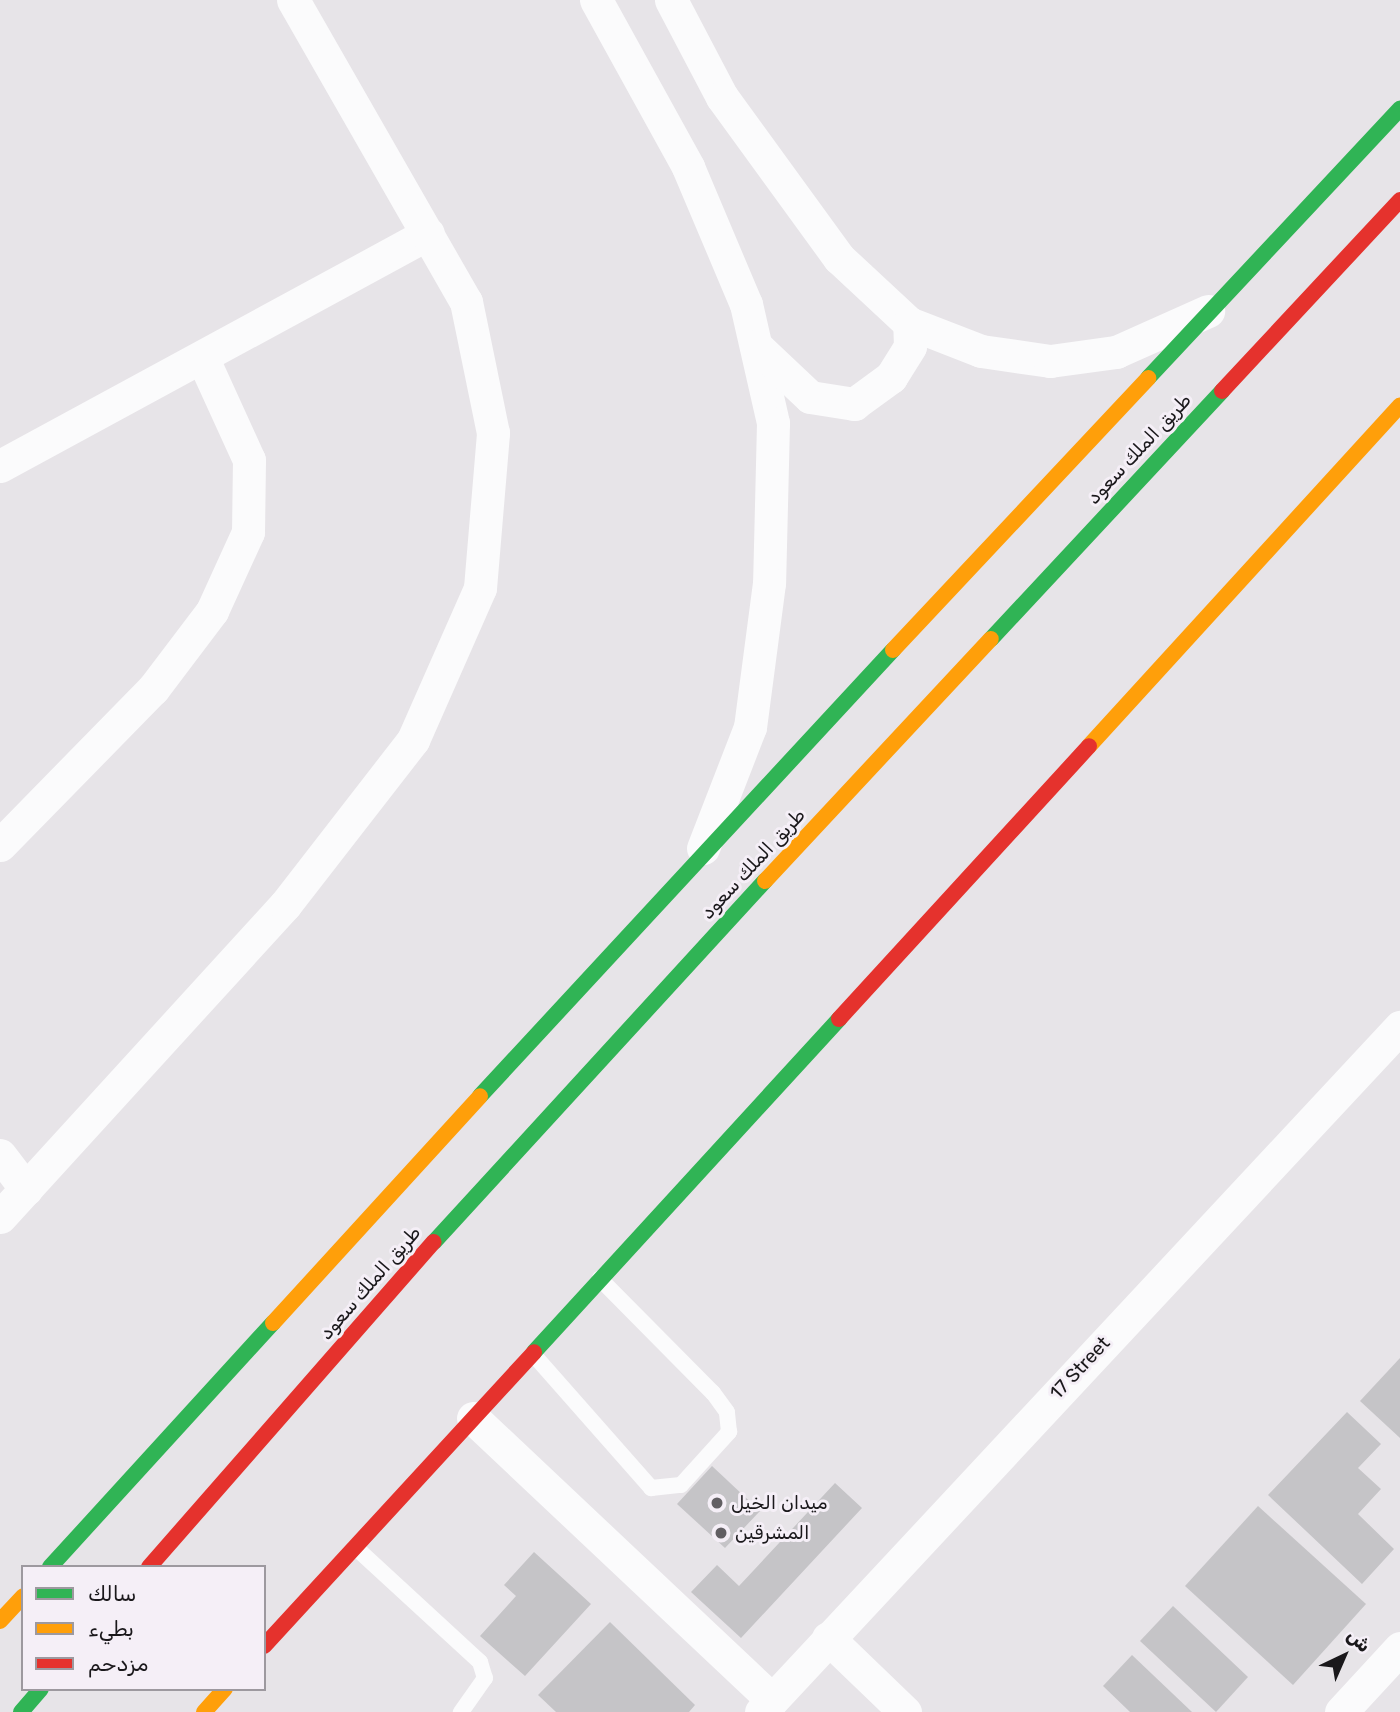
<!DOCTYPE html>
<meta charset="utf-8">
<style>
body{margin:0}
#map{position:relative;width:1400px;height:1712px;overflow:hidden;background:#e7e4e8;font-family:Rubik,Vazirmatn,sans-serif}
div>[style]{position:absolute}
.building>*{inset:0;background:#c5c4c7}
.lane>*{height:16px;margin:-8px;padding:0 8px;transform-origin:8px;border-radius:8px;background:#fbfbfc}
.street>*{height:33px;margin:-16.5px;padding:0 16.5px;transform-origin:16.5px;border-radius:16.5px;background:#fbfbfc}
.fast>*{height:16px;margin:-8px;padding:0 8px;transform-origin:8px;border-radius:8px;background:#30b455}
.slow>*{height:16px;margin:-8px;padding:0 8px;transform-origin:8px;border-radius:8px;background:#ff9f0a}
.jam>*{height:16px;margin:-8px;padding:0 8px;transform-origin:8px;border-radius:8px;background:#e5322d}
.dots>*{width:19px;height:19px;translate:-50% -50%;box-sizing:border-box;border:4px solid #f5eff7;border-radius:50%}
span{translate:-50% -50%;white-space:nowrap;text-align:center;line-height:1.15;-webkit-text-stroke:6px #f5eff7;paint-order:stroke}
.street-label{font-size:19px;color:#1a181b}
.poi-label{font-size:19px;color:#1a181b}
.left{translate:0 -50%;text-align:left}
.legend{position:absolute;left:21px;top:1565px;width:245px;height:126px;box-sizing:border-box;background:#f5eff7;border:2px solid #9d999f;margin:0;padding:9px 12px;list-style:none;font-size:21px;color:#1a181b}
.legend li{display:flex;align-items:center;gap:14px;height:35px}
.legend b{width:35px;border:2px solid #9d999f}
.north{position:absolute;left:1309px;top:1621px;width:70px;height:70px;-webkit-text-stroke:5px #f5eff7;paint-order:stroke;rotate:44deg;font-size:19px;font-weight:700;line-height:28px;text-align:center;color:#1a181b}
.north::after{content:'';display:block;margin:auto;width:24px;height:32px;background:#1a181b;clip-path:polygon(50% 0,100% 100%,50% 72%,0 100%)}
</style>
<div id="map">
<div class="building">
<i style="clip-path:polygon(1400px 1358px,1400px 1438px,1360px 1401px)"></i>
<i style="clip-path:polygon(1347px 1412px,1381px 1444px,1358px 1468px,1381px 1489px,1358px 1514px,1394px 1549px,1362px 1584px,1268px 1495px)"></i>
<i style="clip-path:polygon(712px 1466px,760px 1511px,725px 1548px,677px 1504px)"></i>
<i style="clip-path:polygon(835px 1483px,862px 1508px,741px 1638px,691px 1592px,717px 1565px,739px 1586px)"></i>
<i style="clip-path:polygon(1258px 1506px,1366px 1604px,1293px 1685px,1185px 1586px)"></i>
<i style="clip-path:polygon(534px 1552px,591px 1604px,525px 1676px,480px 1636px,516px 1596px,504px 1585px)"></i>
<i style="clip-path:polygon(1173px 1606px,1248px 1677px,1216px 1712px,1140px 1641px)"></i>
<i style="clip-path:polygon(610px 1622px,695px 1705px,689px 1712px,556px 1712px,538px 1695px)"></i>
<i style="clip-path:polygon(1132px 1655px,1192px 1712px,1130px 1712px,1103px 1686px)"></i>
</div>
<div class="lane">
<i style="left:533px;top:1354px;width:179px;rotate:48.6deg"></i>
<i style="left:651px;top:1488px;width:30px;rotate:-6deg"></i>
<i style="left:681px;top:1485px;width:72px;rotate:-47.8deg"></i>
<i style="left:729px;top:1432px;width:20px;rotate:-96deg"></i>
<i style="left:727px;top:1412px;width:24px;rotate:-126deg"></i>
<i style="left:713px;top:1393px;width:161px;rotate:-134.7deg"></i>
<i style="left:355px;top:1547px;width:170px;rotate:42.6deg"></i>
<i style="left:480px;top:1662px;width:17px;rotate:73deg"></i>
<i style="left:485px;top:1678px;width:42px;rotate:125.2deg"></i>
</div>
<div class="street">
<i style="left:596px;top:0;width:191px;rotate:61.1deg"></i>
<i style="left:688px;top:167px;width:149px;rotate:67.1deg"></i>
<i style="left:746px;top:304px;width:122px;rotate:77.2deg"></i>
<i style="left:773px;top:423px;width:160px;rotate:91.4deg"></i>
<i style="left:769px;top:583px;width:145px;rotate:97.5deg"></i>
<i style="left:750px;top:727px;width:130px;rotate:111.2deg"></i>
<i style="left:671px;top:0;width:110px;rotate:62.3deg"></i>
<i style="left:722px;top:97px;width:199px;rotate:54deg"></i>
<i style="left:839px;top:258px;width:96px;rotate:42.9deg"></i>
<i style="left:909px;top:323px;width:77px;rotate:21.3deg"></i>
<i style="left:981px;top:351px;width:70px;rotate:8.2deg"></i>
<i style="left:1050px;top:361px;width:67px;rotate:-7.8deg"></i>
<i style="left:1116px;top:352px;width:101px;rotate:-24deg"></i>
<i style="left:756px;top:346px;width:74px;rotate:43.4deg"></i>
<i style="left:810px;top:397px;width:45px;rotate:9deg"></i>
<i style="left:854px;top:404px;width:46px;rotate:-36.1deg"></i>
<i style="left:891px;top:377px;width:36px;rotate:-58deg"></i>
<i style="left:910px;top:346px;width:23px;rotate:-92deg"></i>
<i style="left:0;top:466px;width:487px;rotate:-28.5deg"></i>
<i style="left:0;top:845px;width:219px;rotate:-45.6deg"></i>
<i style="left:153px;top:689px;width:98px;rotate:-52.9deg"></i>
<i style="left:212px;top:611px;width:87px;rotate:-65.5deg"></i>
<i style="left:248px;top:532px;width:72px;rotate:-89.2deg"></i>
<i style="left:249px;top:460px;width:113px;rotate:-114.5deg"></i>
<i style="left:0;top:1155px;width:43px;rotate:52.6deg"></i>
<i style="left:0;top:1217px;width:423px;rotate:-47.6deg"></i>
<i style="left:285px;top:905px;width:209px;rotate:-52.2deg"></i>
<i style="left:413px;top:740px;width:166px;rotate:-66.2deg"></i>
<i style="left:480px;top:588px;width:156px;rotate:-85.2deg"></i>
<i style="left:493px;top:433px;width:134px;rotate:-101.6deg"></i>
<i style="left:466px;top:302px;width:348px;rotate:-119.8deg"></i>
<i style="left:473px;top:1418px;width:411px;rotate:43.3deg"></i>
<i style="left:828px;top:1638px;width:107px;rotate:43.9deg"></i>
<i style="left:761px;top:1712px;width:937px;rotate:-46.99deg"></i>
<i style="left:1341px;top:1712px;width:87px;rotate:-47.3deg"></i>
</div>
<div class="fast">
<i style="left:1148px;top:378px;width:369px;rotate:-46.9deg"></i>
<i style="left:991px;top:639px;width:339px;rotate:-47deg"></i>
<i style="left:480px;top:1096px;width:608px;rotate:-47.2deg"></i>
<i style="left:434px;top:1242px;width:490px;rotate:-47.5deg"></i>
<i style="left:534px;top:1352px;width:452px;rotate:-47.5deg"></i>
<i style="left:50px;top:1567px;width:331px;rotate:-47.6deg"></i>
<i style="left:21px;top:1712px;width:30px;rotate:-49deg"></i>
</div>
<div class="slow">
<i style="left:893px;top:650px;width:373px;rotate:-46.8deg"></i>
<i style="left:1089px;top:746px;width:461px;rotate:-47.6deg"></i>
<i style="left:765px;top:881px;width:331px;rotate:-47deg"></i>
<i style="left:273px;top:1323px;width:307px;rotate:-47.6deg"></i>
<i style="left:0;top:1621px;width:34px;rotate:-47deg"></i>
<i style="left:204px;top:1712px;width:31px;rotate:-48deg"></i>
</div>
<div class="jam">
<i style="left:1222px;top:391px;width:261px;rotate:-47deg"></i>
<i style="left:839px;top:1019px;width:370px;rotate:-47.5deg"></i>
<i style="left:149px;top:1567px;width:432px;rotate:-48.8deg"></i>
<i style="left:264px;top:1646px;width:399px;rotate:-47.4deg"></i>
</div>
<div class="dots">
<i style="left:717px;top:1503px;background:#625f63"></i>
<i style="left:721px;top:1533px;background:#625f63"></i>
</div>
<div class="street-label">
<span style="left:1139px;top:449px;rotate:-47deg">طريق الملك سعود</span>
<span style="left:753px;top:864px;rotate:-47deg">طريق الملك سعود</span>
<span style="left:370px;top:1283px;rotate:-49deg">طريق الملك سعود</span>
<span style="left:1080px;top:1368px;rotate:-47deg">17 Street</span>
</div>
<div class="poi-label">
<span class="left" style="left:731px;top:1503px">ميدان الخيل</span>
<span class="left" style="left:735px;top:1533px">المشرقين</span>
</div>
<ul class="legend">
<li><b style="height:9px;background:#30b455"></b>سالك</li>
<li><b style="height:9px;background:#ff9f0a"></b>بطيء</li>
<li><b style="height:9px;background:#e5322d"></b>مزدحم</li>
</ul>
<div class="north">ش</div>
</div>
